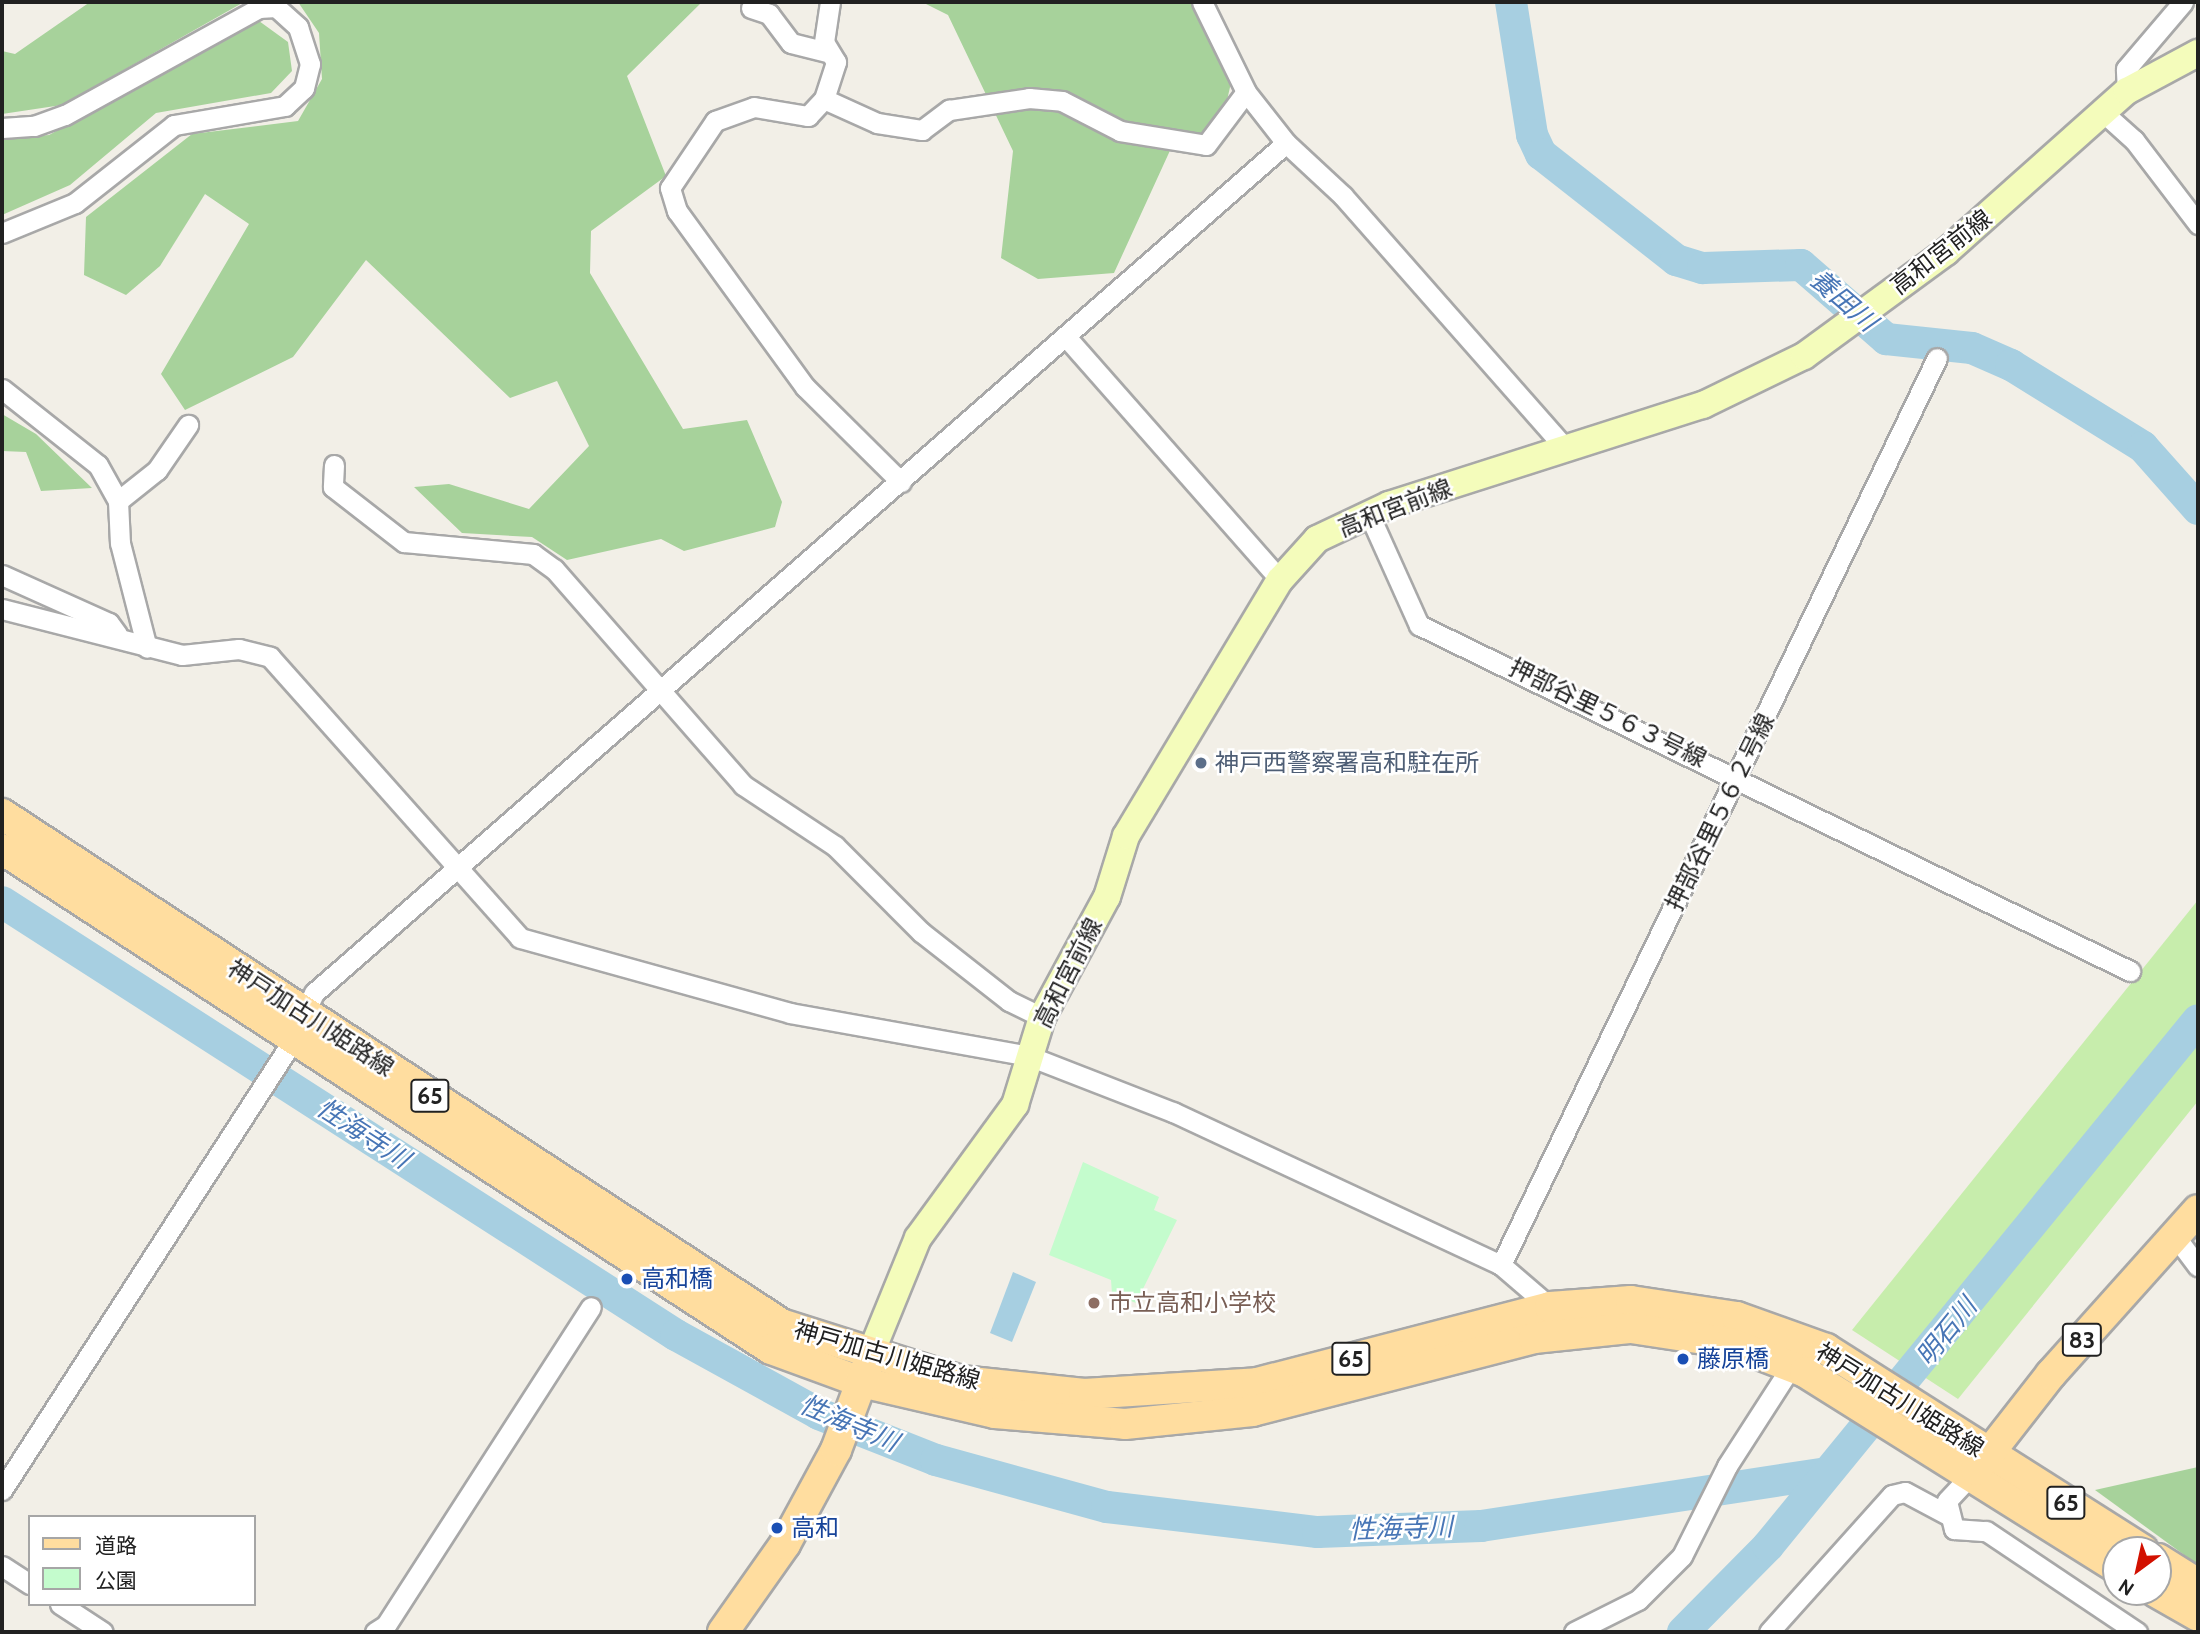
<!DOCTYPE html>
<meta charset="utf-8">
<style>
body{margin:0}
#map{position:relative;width:2200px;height:1634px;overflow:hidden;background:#f2efe7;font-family:Cabin,"Noto Sans JP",sans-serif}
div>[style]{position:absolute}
.grass>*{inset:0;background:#c7edac}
.forest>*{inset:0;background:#a7d29b}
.park>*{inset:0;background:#c4fccd}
.water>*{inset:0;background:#a7cfe1}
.river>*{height:32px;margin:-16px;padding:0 16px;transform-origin:16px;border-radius:16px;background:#a7cfe1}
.roads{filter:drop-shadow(2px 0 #a8a8a8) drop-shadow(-2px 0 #a8a8a8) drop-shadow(0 2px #a8a8a8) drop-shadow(0 -2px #a8a8a8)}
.street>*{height:19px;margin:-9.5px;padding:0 9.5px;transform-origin:9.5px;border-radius:9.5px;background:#fff}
.secondary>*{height:26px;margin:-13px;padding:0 13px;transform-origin:13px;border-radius:13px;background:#f4fcbb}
.primary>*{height:30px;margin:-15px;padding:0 15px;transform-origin:15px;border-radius:15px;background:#ffdd9f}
.dots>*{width:19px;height:19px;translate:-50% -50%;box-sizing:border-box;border:4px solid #fff;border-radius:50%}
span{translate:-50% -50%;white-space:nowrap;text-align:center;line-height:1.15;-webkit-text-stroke:5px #fff;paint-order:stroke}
.shield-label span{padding:2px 5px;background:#fff;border:2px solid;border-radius:5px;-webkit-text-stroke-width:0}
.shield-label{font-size:23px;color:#212121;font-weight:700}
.street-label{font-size:24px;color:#212121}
.service-label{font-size:24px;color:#4e5e75}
.left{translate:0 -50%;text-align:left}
.transit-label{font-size:24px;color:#164399}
.education-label{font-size:24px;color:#785e54}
.water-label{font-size:26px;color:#4876b6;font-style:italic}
.frame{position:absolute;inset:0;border:4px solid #212121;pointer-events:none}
.legend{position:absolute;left:28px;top:1515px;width:228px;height:91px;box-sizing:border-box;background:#fff;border:2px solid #a6a6a6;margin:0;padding:9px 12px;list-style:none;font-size:21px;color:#212121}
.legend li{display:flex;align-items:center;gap:14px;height:35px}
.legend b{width:35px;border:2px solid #a6a6a6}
.north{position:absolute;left:2102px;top:1536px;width:70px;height:70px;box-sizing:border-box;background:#fff;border:2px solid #a6a6a6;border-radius:50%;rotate:213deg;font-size:19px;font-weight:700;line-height:28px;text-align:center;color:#212121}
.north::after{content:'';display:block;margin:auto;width:24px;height:32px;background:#d21000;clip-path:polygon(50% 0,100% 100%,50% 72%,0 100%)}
</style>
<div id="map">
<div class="grass">
<i style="clip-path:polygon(2198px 900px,2198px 1101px,1958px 1399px,1852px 1330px)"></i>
</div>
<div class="forest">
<i style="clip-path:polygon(90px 2px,244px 2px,62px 105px,2px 114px,2px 51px,15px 54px)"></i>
<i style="clip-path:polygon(298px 2px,702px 2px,627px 76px,666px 176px,591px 231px,590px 273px,683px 429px,747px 420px,782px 502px,775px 527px,684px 551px,661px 539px,567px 560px,532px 537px,462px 533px,414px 487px,449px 484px,529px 509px,589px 446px,557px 381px,510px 398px,366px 260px,293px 357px,185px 410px,161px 374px,249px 224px,205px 194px,160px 266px,126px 295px,84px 275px,86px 217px,192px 134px,298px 121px,322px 79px,319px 33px)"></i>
<i style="clip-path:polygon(922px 2px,1192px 2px,1233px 74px,1218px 140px,1173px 144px,1114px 273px,1038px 279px,1001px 258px,1013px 151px,948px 15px)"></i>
<i style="clip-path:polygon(259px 21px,288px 42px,292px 71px,271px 93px,156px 113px,70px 185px,2px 215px,2px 139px,49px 135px)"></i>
<i style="clip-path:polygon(2px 414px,36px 434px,92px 488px,41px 491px,26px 452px,2px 451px)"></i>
<i style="clip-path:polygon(2198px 1467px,2198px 1565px,2095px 1490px)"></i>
</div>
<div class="park">
<i style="clip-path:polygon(1083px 1162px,1159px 1197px,1154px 1210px,1177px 1220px,1136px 1303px,1112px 1294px,1111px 1280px,1049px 1255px)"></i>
</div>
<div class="water">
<i style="clip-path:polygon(1013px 1272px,1036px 1282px,1012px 1342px,990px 1333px)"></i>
</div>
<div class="river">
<i style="left:1511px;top:2px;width:135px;rotate:81deg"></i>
<i style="left:1532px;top:135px;width:21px;rotate:65deg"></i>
<i style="left:1541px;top:154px;width:172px;rotate:38.1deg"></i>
<i style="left:1676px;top:260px;width:28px;rotate:17deg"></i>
<i style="left:1703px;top:268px;width:98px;rotate:-1.8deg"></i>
<i style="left:1801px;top:265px;width:113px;rotate:41deg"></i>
<i style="left:1886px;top:339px;width:86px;rotate:6deg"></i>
<i style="left:1972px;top:348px;width:43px;rotate:23.6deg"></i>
<i style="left:2011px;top:365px;width:155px;rotate:31.8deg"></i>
<i style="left:2143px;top:447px;width:83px;rotate:48.4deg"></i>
<i style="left:2px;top:902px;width:801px;rotate:32.72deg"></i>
<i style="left:676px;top:1335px;width:163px;rotate:28.9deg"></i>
<i style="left:819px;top:1414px;width:126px;rotate:21.5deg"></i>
<i style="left:936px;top:1460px;width:177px;rotate:15.4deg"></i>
<i style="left:1107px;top:1507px;width:212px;rotate:6.8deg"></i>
<i style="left:1318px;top:1532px;width:163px;rotate:-2.1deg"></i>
<i style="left:1481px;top:1526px;width:350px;rotate:-8.7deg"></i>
<i style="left:1683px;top:1632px;width:121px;rotate:-45.3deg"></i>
<i style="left:1768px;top:1546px;width:679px;rotate:-50.73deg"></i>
</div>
<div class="roads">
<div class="street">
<i style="left:1202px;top:2px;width:100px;rotate:63.9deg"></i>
<i style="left:1246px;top:92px;width:65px;rotate:51.9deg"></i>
<i style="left:1286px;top:143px;width:78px;rotate:42.9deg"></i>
<i style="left:1343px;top:196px;width:339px;rotate:48.6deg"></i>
<i style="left:751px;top:8px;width:19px;rotate:18deg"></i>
<i style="left:769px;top:14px;width:36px;rotate:53deg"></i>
<i style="left:791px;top:43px;width:36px;rotate:14deg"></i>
<i style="left:2127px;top:91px;width:22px;rotate:-93deg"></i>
<i style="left:2126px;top:69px;width:88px;rotate:-49.6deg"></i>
<i style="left:824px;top:99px;width:39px;rotate:-72deg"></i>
<i style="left:836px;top:62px;width:23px;rotate:-121deg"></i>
<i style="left:824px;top:42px;width:40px;rotate:-81.5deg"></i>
<i style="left:2106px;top:115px;width:38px;rotate:42deg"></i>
<i style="left:2134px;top:140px;width:106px;rotate:52.7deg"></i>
<i style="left:2px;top:128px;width:32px;rotate:-4deg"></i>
<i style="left:34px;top:126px;width:33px;rotate:-20deg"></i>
<i style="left:65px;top:115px;width:222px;rotate:-28.9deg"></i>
<i style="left:259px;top:8px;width:17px;rotate:-3deg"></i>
<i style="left:276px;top:7px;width:30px;rotate:42deg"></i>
<i style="left:298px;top:27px;width:39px;rotate:72deg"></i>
<i style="left:310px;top:64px;width:25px;rotate:104deg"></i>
<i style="left:304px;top:88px;width:26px;rotate:137deg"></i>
<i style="left:285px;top:106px;width:113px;rotate:170.3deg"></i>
<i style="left:174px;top:125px;width:126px;rotate:141.8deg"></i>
<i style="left:75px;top:203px;width:79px;rotate:157.7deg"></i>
<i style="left:1067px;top:338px;width:322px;rotate:48.6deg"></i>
<i style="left:2px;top:389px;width:122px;rotate:38.4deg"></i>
<i style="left:98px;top:465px;width:41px;rotate:60.9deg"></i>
<i style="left:118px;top:501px;width:42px;rotate:87.3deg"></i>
<i style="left:120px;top:543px;width:108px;rotate:75.6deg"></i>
<i style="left:334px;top:465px;width:22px;rotate:93deg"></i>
<i style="left:333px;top:487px;width:90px;rotate:37.8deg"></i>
<i style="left:404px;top:542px;width:130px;rotate:5.3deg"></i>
<i style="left:533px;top:554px;width:26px;rotate:36deg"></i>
<i style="left:554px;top:569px;width:287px;rotate:48.8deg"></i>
<i style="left:743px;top:785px;width:110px;rotate:33.5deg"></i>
<i style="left:835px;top:846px;width:122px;rotate:45deg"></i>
<i style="left:921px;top:932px;width:112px;rotate:38.1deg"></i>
<i style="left:1009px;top:1001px;width:37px;rotate:26deg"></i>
<i style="left:901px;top:482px;width:135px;rotate:-135.3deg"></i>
<i style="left:805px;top:387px;width:218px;rotate:-126deg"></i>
<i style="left:677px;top:211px;width:24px;rotate:-107deg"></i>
<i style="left:670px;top:188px;width:81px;rotate:-56.1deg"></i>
<i style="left:715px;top:121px;width:41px;rotate:-19.7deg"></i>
<i style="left:754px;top:107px;width:55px;rotate:9.5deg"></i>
<i style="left:808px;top:116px;width:23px;rotate:-47deg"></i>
<i style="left:824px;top:99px;width:58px;rotate:24.4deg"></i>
<i style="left:877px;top:123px;width:46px;rotate:8.8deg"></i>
<i style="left:922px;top:130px;width:34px;rotate:-37deg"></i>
<i style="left:949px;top:110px;width:81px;rotate:-8.5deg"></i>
<i style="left:1029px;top:98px;width:33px;rotate:5deg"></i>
<i style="left:1062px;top:101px;width:65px;rotate:27.3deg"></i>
<i style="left:1120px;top:131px;width:87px;rotate:9.2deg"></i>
<i style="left:1206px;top:145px;width:66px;rotate:-53deg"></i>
<i style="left:118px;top:501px;width:50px;rotate:-38.5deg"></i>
<i style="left:157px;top:470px;width:55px;rotate:-55.4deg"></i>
<i style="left:1369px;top:514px;width:122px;rotate:65.8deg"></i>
<i style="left:1419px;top:625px;width:791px;rotate:25.95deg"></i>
<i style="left:2px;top:575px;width:117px;rotate:24.2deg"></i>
<i style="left:109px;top:623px;width:14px;rotate:54deg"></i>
<i style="left:2px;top:609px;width:186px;rotate:14.3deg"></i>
<i style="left:182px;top:655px;width:57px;rotate:-6deg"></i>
<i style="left:239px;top:649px;width:32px;rotate:14deg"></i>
<i style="left:270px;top:657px;width:376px;rotate:48.3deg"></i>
<i style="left:520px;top:938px;width:280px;rotate:15.5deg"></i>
<i style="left:790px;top:1013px;width:243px;rotate:10.2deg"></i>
<i style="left:1029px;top:1056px;width:155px;rotate:21.3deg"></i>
<i style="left:1173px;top:1112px;width:362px;rotate:25deg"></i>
<i style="left:1501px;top:1265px;width:65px;rotate:40.6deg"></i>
<i style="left:2175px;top:1236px;width:38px;rotate:53deg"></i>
<i style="left:1501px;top:1265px;width:1006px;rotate:-64.33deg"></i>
<i style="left:1971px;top:1475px;width:35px;rotate:133deg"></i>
<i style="left:1947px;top:1501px;width:29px;rotate:76deg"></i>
<i style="left:1954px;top:1529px;width:32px;rotate:4deg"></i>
<i style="left:1986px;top:1531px;width:182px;rotate:33.8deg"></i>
<i style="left:2px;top:1490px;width:523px;rotate:-57.1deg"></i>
<i style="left:286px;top:1051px;width:64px;rotate:-64.2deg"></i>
<i style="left:314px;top:993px;width:1291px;rotate:-41.17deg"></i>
<i style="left:2px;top:1566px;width:33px;rotate:33deg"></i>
<i style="left:60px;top:1604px;width:51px;rotate:33.1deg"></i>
<i style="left:375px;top:1632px;width:13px;rotate:-32deg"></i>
<i style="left:386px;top:1625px;width:378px;rotate:-57.2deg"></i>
<i style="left:1574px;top:1632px;width:72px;rotate:-26.6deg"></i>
<i style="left:1638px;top:1600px;width:62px;rotate:-45deg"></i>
<i style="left:1682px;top:1556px;width:101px;rotate:-63.4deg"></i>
<i style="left:1727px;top:1466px;width:120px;rotate:-57.2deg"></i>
<i style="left:1769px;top:1632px;width:184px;rotate:-48.1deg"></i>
<i style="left:1892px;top:1495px;width:13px;rotate:-13deg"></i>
<i style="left:1905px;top:1492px;width:49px;rotate:28.1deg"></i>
</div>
<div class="secondary">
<i style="left:871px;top:1353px;width:124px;rotate:-67.8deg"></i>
<i style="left:918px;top:1238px;width:165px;rotate:-53.9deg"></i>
<i style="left:1015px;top:1105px;width:92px;rotate:-72.9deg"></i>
<i style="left:1042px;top:1017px;width:136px;rotate:-61.6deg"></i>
<i style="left:1107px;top:897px;width:64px;rotate:-72.7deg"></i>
<i style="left:1126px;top:836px;width:299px;rotate:-59deg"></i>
<i style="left:1280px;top:580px;width:55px;rotate:-47.9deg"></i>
<i style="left:1317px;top:539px;width:80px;rotate:-25.3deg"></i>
<i style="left:1389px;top:505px;width:330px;rotate:-17.7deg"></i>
<i style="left:1703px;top:405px;width:112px;rotate:-25.9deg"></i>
<i style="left:1804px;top:356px;width:176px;rotate:-36.2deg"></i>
<i style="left:1946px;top:252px;width:242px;rotate:-41.7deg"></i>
<i style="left:2127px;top:91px;width:81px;rotate:-28.2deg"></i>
</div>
<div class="primary">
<i style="left:2px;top:814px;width:931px;rotate:33.21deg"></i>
<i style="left:781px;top:1324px;width:189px;rotate:17.6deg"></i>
<i style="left:961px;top:1381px;width:124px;rotate:6deg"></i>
<i style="left:1084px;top:1394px;width:173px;rotate:-3.6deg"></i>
<i style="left:1257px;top:1383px;width:303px;rotate:-14.5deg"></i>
<i style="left:1550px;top:1307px;width:81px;rotate:-4.2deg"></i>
<i style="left:1631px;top:1301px;width:107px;rotate:8.6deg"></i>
<i style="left:1737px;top:1317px;width:95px;rotate:19.8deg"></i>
<i style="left:1826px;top:1349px;width:375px;rotate:32.4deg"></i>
<i style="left:2px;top:849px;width:917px;rotate:33.03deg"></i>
<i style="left:771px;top:1349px;width:96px;rotate:20.1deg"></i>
<i style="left:861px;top:1382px;width:138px;rotate:13deg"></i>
<i style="left:995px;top:1413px;width:130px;rotate:4.8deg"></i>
<i style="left:1125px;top:1424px;width:128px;rotate:-5.8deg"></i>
<i style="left:1252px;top:1411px;width:291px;rotate:-14.5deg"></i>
<i style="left:1534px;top:1338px;width:98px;rotate:-5.9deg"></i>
<i style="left:1631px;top:1328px;width:100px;rotate:8.6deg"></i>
<i style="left:1730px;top:1343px;width:80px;rotate:21.1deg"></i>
<i style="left:1805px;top:1372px;width:367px;rotate:32.1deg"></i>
<i style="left:1976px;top:1470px;width:122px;rotate:-52deg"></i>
<i style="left:2051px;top:1374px;width:220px;rotate:-48.1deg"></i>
<i style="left:2158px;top:1559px;width:47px;rotate:32deg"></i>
<i style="left:2156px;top:1592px;width:48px;rotate:29.7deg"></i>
<i style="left:723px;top:1632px;width:108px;rotate:-54.8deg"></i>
<i style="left:785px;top:1544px;width:107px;rotate:-61.5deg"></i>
<i style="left:836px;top:1450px;width:92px;rotate:-69.6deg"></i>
</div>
</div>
<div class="dots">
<i style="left:1201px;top:763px;background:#5c6f8a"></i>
<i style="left:627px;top:1279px;background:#1a4fb4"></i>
<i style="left:1094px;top:1303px;background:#8d6e63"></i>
<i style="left:1683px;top:1359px;background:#1a4fb4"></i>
<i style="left:777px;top:1528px;background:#1a4fb4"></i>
</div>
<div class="shield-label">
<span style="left:430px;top:1096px">65</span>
<span style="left:2082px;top:1340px">83</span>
<span style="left:1351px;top:1359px">65</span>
<span style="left:2066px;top:1503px">65</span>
</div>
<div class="street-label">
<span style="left:1941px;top:252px;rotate:-38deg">高和宮前線</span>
<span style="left:1395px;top:508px;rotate:-21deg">高和宮前線</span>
<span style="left:1608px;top:713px;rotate:26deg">押部谷里５６３号線</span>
<span style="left:1720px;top:812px;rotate:-64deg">押部谷里５６２号線</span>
<span style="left:1068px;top:973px;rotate:-63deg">高和宮前線</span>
<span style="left:311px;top:1018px;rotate:33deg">神戸加古川姫路線</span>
<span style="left:887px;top:1355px;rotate:16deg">神戸加古川姫路線</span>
<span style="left:1900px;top:1400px;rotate:32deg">神戸加古川姫路線</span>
</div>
<div class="service-label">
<span class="left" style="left:1215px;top:763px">神戸西警察署高和駐在所</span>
</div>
<div class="transit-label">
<span class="left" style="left:641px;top:1279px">高和橋</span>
<span class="left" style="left:1697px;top:1359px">藤原橋</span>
<span class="left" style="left:791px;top:1528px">高和</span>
</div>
<div class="education-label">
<span class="left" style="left:1108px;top:1303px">市立高和小学校</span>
</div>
<div class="water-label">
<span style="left:1843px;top:301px;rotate:41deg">養田川</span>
<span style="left:363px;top:1134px;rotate:33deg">性海寺川</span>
<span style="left:1947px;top:1332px;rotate:-51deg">明石川</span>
<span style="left:849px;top:1424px;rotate:23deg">性海寺川</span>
<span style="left:1401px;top:1529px;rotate:-2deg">性海寺川</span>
</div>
<div class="frame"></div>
<ul class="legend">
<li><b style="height:9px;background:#ffdd9f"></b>道路</li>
<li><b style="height:19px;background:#c4fccd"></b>公園</li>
</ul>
<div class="north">N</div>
</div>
